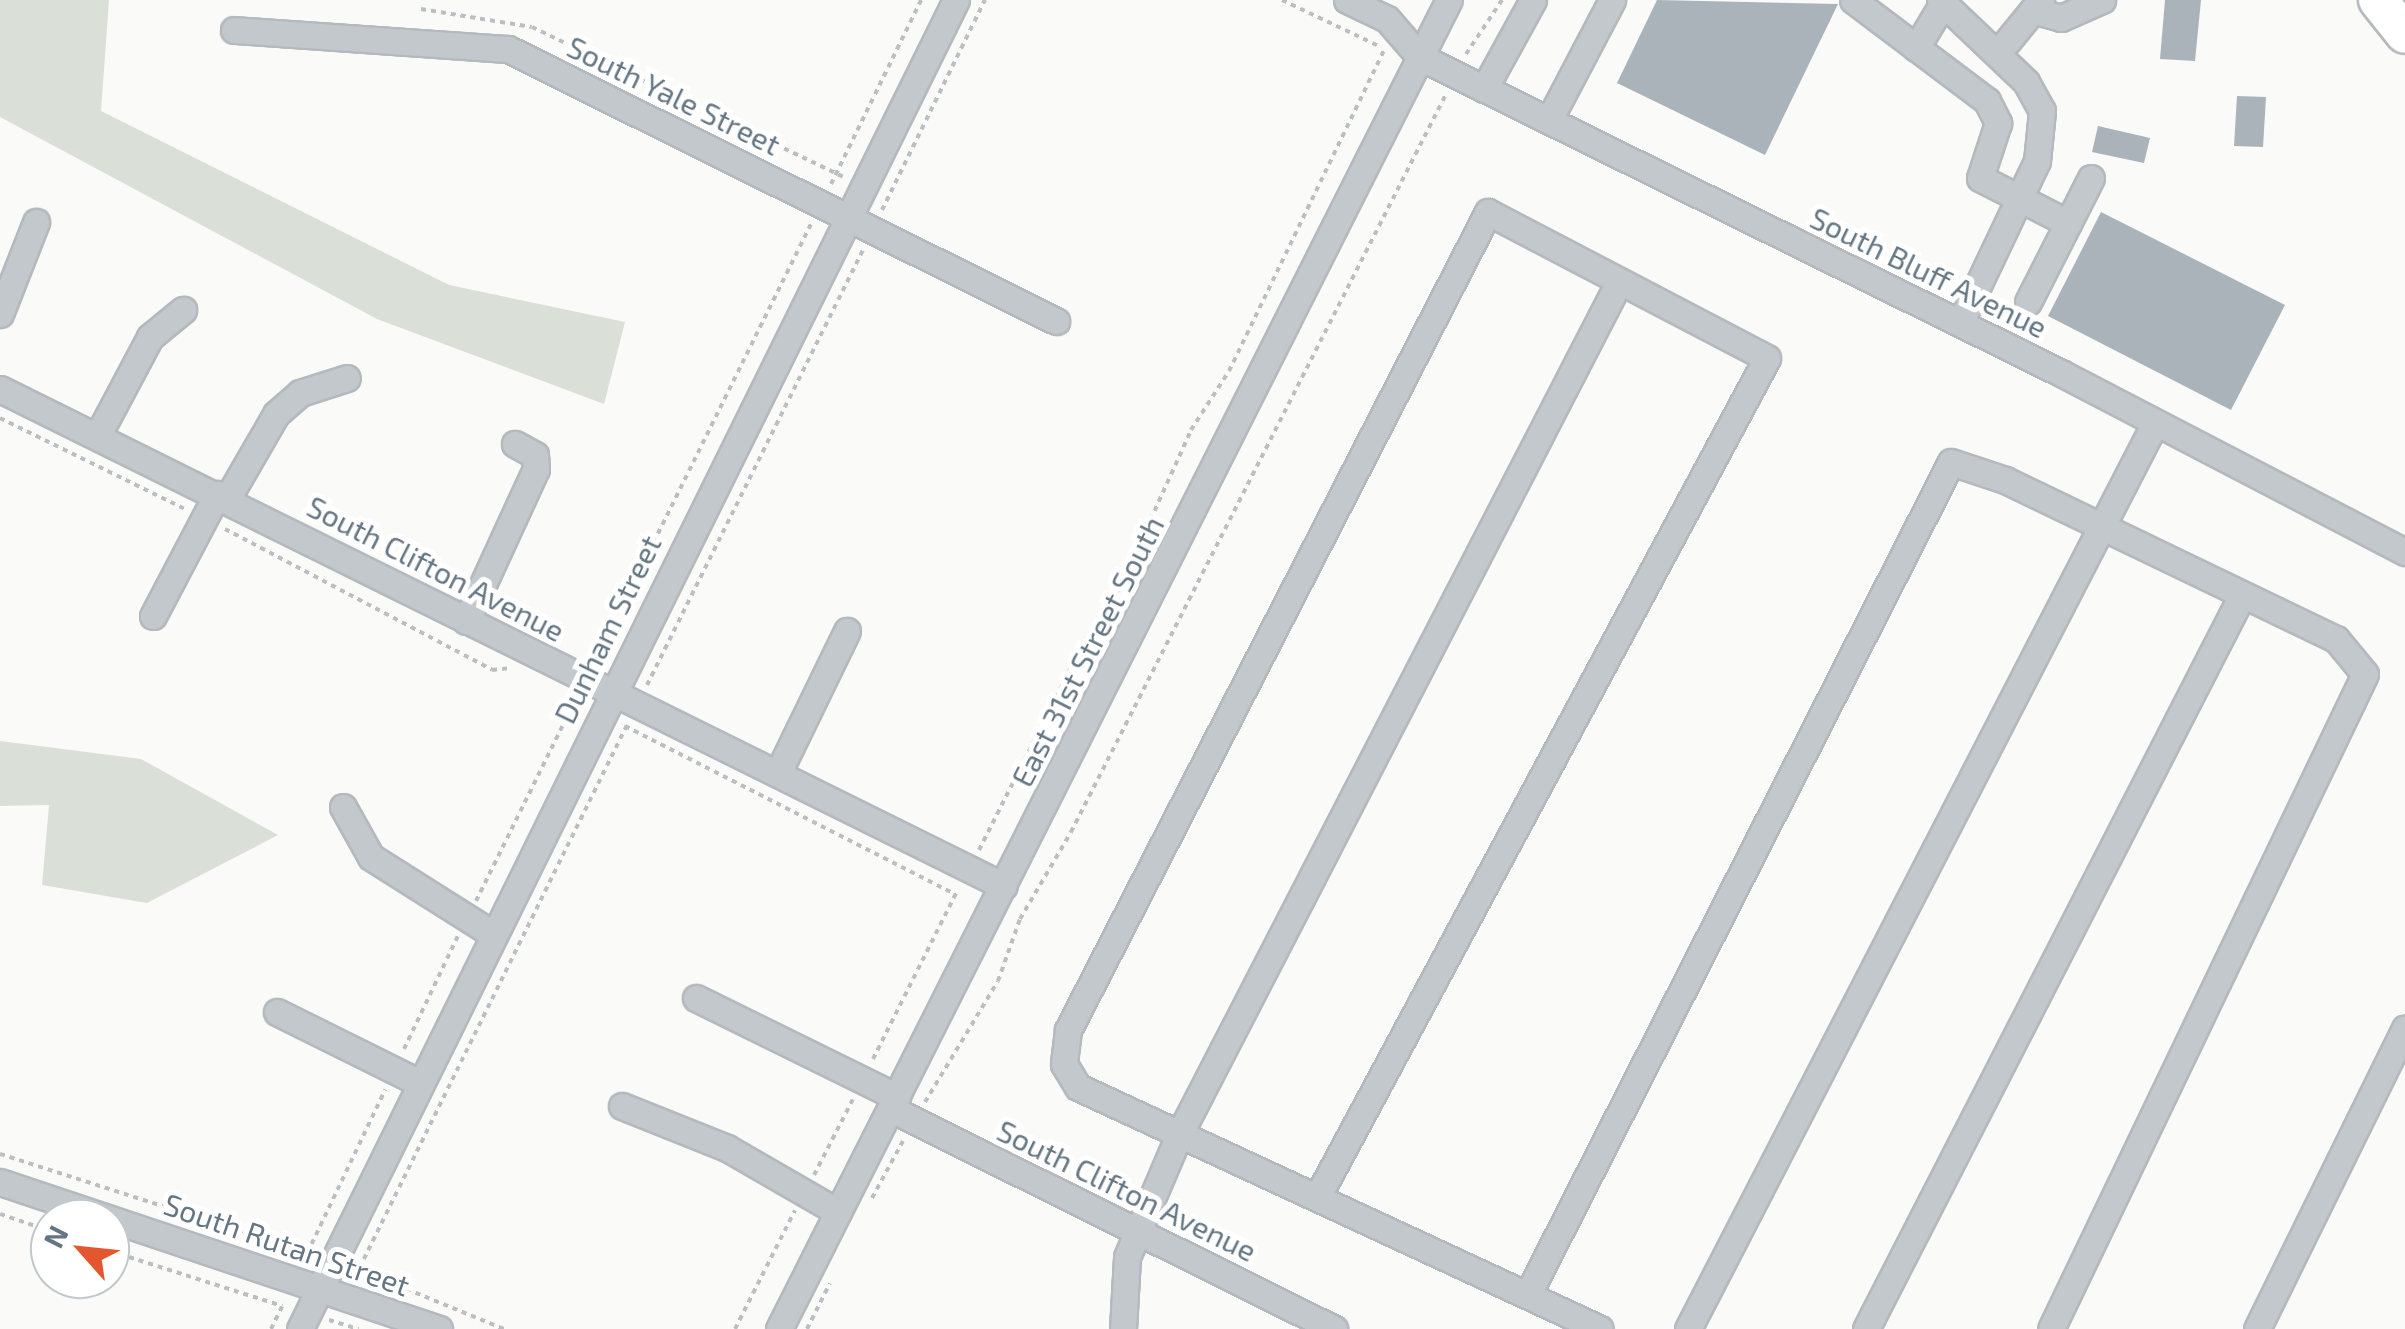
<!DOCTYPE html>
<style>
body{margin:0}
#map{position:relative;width:2405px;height:1329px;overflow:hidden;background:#fafaf8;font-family:"Exo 2",sans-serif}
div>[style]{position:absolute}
.green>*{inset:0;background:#dadfd7}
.building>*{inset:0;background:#aab3b9}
.path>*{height:4px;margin-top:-2px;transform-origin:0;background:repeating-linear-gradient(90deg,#bbbfc2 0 5px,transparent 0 10px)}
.roads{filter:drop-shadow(2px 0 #b4b9bd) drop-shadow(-2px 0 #b4b9bd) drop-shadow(0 2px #b4b9bd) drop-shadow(0 -2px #b4b9bd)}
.minor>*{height:25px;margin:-12.5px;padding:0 12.5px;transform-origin:12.5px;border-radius:12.5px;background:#c3c8cc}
.highway>*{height:38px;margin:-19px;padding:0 19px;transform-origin:19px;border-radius:19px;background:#fff}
span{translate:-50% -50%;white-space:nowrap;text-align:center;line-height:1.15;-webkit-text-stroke:10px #fff;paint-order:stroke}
.street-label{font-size:30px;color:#657683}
.north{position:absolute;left:30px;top:1199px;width:100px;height:100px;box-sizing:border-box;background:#fff;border:2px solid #c1c8cd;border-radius:50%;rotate:297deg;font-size:28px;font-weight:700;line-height:40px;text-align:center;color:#657683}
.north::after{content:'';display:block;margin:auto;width:35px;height:45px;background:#e4572e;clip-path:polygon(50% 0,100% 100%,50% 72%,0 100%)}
</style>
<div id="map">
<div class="green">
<i style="clip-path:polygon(0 0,109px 0,101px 111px,449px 285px,625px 322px,604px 404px,377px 319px,0 117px)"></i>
<i style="clip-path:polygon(0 741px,141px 759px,278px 835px,147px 903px,42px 885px,49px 805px,0 806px)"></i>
</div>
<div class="building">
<i style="clip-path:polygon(1657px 0,1838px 4px,1765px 155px,1617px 83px)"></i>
<i style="clip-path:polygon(2165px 0,2201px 0,2195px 61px,2160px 59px)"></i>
<i style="clip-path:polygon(2237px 96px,2266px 97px,2263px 147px,2234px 146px)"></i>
<i style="clip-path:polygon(2098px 126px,2150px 138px,2144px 163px,2092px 152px)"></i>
<i style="clip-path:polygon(2101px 212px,2285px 305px,2231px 410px,2048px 316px)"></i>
</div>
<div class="path">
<i style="left:1282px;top:0;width:110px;rotate:25.4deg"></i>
<i style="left:421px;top:9px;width:112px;rotate:9.2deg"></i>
<i style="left:532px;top:27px;width:345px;rotate:25.7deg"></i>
<i style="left:1466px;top:54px;width:65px;rotate:-56.3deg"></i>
<i style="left:831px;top:184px;width:205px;rotate:-63.9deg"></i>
<i style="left:882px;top:210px;width:234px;rotate:-63.9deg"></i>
<i style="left:0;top:418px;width:206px;rotate:26.2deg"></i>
<i style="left:225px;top:529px;width:302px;rotate:27.8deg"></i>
<i style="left:492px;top:670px;width:18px;rotate:-6deg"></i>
<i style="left:596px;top:659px;width:485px;rotate:-63.7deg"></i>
<i style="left:647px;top:685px;width:486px;rotate:-63.6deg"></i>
<i style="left:625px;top:726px;width:370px;rotate:27deg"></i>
<i style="left:979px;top:850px;width:235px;rotate:-63.2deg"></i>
<i style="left:1085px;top:640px;width:28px;rotate:-45deg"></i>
<i style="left:1105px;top:620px;width:209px;rotate:-65.6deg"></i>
<i style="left:1191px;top:430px;width:70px;rotate:-57.2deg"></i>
<i style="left:1229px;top:371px;width:358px;rotate:-64.2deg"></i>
<i style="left:476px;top:901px;width:225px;rotate:-63.7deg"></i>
<i style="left:404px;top:1049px;width:125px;rotate:-64.5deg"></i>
<i style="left:873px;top:1059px;width:190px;rotate:-63.4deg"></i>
<i style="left:925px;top:1102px;width:141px;rotate:-58.9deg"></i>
<i style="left:998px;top:981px;width:66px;rotate:-70.5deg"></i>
<i style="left:1020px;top:919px;width:101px;rotate:-59.6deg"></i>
<i style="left:1071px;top:832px;width:828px;rotate:-63.06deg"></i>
<i style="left:0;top:1154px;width:324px;rotate:17.8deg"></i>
<i style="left:814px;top:1175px;width:85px;rotate:-62.8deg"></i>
<i style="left:872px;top:1198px;width:65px;rotate:-61.5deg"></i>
<i style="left:0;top:1214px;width:53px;rotate:18.8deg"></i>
<i style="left:110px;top:1251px;width:181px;rotate:17.7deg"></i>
<i style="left:303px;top:1262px;width:191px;rotate:-64.5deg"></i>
<i style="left:360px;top:1270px;width:156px;rotate:22.3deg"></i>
<i style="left:355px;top:1277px;width:615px;rotate:-63.77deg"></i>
<i style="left:329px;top:1320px;width:31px;rotate:17deg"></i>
<i style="left:271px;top:1329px;width:30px;rotate:-64deg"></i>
<i style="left:735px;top:1329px;width:133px;rotate:-63.2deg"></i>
<i style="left:807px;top:1329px;width:51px;rotate:-63.4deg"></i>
</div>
<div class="roads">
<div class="minor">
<i style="left:1347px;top:0;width:44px;rotate:25.4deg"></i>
<i style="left:1387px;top:19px;width:50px;rotate:49deg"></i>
<i style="left:1420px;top:57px;width:715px;rotate:26.24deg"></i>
<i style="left:2061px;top:373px;width:388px;rotate:27.5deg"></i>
<i style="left:1853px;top:0;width:168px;rotate:37deg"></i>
<i style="left:1987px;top:101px;width:25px;rotate:63deg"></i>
<i style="left:1998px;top:123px;width:58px;rotate:108.1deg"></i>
<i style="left:1980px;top:178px;width:99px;rotate:27.1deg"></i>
<i style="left:1940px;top:0;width:119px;rotate:43.6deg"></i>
<i style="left:2026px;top:82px;width:33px;rotate:61deg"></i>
<i style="left:2042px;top:111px;width:50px;rotate:95.7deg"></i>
<i style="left:2037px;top:161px;width:179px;rotate:115.4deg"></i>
<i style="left:2033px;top:10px;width:29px;rotate:16deg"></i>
<i style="left:2061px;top:18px;width:45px;rotate:-23.7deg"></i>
<i style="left:234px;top:30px;width:275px;rotate:4deg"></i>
<i style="left:508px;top:49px;width:612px;rotate:26.4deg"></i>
<i style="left:1916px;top:48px;width:52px;rotate:-59deg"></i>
<i style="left:1997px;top:54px;width:70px;rotate:-50.8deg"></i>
<i style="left:1484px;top:89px;width:102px;rotate:-61.2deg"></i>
<i style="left:1549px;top:120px;width:136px;rotate:-62.3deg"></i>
<i style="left:2028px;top:302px;width:139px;rotate:-63.1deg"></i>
<i style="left:0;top:314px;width:99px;rotate:-68.6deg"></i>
<i style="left:0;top:389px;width:1120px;rotate:26.34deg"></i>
<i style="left:98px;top:435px;width:111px;rotate:-62deg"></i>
<i style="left:150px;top:337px;width:43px;rotate:-39.3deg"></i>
<i style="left:227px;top:499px;width:98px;rotate:-60deg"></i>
<i style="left:276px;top:414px;width:32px;rotate:-41deg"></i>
<i style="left:300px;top:393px;width:49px;rotate:-17.7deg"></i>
<i style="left:153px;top:616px;width:138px;rotate:-62.3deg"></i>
<i style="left:466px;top:621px;width:167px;rotate:-65.3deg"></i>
<i style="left:536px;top:469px;width:14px;rotate:-94deg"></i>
<i style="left:535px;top:455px;width:23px;rotate:-151deg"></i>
<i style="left:778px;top:773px;width:158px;rotate:-64.1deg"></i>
<i style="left:343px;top:807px;width:57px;rotate:60.8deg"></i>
<i style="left:371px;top:857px;width:144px;rotate:32.3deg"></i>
<i style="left:696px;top:998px;width:224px;rotate:26.2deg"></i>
<i style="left:277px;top:1012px;width:160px;rotate:26.4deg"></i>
<i style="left:622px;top:1106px;width:113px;rotate:21.8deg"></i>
<i style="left:727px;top:1148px;width:128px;rotate:30deg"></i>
<i style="left:891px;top:1109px;width:495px;rotate:26.4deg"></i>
<i style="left:0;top:1182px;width:463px;rotate:18.5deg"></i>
<i style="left:1319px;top:1194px;width:948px;rotate:-61.81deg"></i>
<i style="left:1767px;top:358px;width:315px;rotate:-152.4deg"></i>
<i style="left:1488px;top:212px;width:920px;rotate:117.18deg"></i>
<i style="left:1068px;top:1030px;width:34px;rotate:97deg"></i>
<i style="left:1064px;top:1064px;width:27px;rotate:59deg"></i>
<i style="left:1078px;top:1087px;width:575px;rotate:24.87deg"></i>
<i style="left:1528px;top:1294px;width:933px;rotate:-63.05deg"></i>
<i style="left:1951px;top:462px;width:57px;rotate:18.4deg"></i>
<i style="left:2005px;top:480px;width:367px;rotate:25.7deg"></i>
<i style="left:2336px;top:639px;width:45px;rotate:50.4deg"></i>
<i style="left:2365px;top:674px;width:726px;rotate:115.61deg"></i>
<i style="left:300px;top:1329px;width:1482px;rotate:-63.73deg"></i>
<i style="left:779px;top:1329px;width:1488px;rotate:-63.25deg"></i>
<i style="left:1123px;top:1329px;width:72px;rotate:-86.8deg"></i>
<i style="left:1127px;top:1257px;width:133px;rotate:-66.9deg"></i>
<i style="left:1179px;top:1135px;width:960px;rotate:-62.71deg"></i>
<i style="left:1688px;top:1329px;width:1019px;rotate:-62.73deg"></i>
<i style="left:1866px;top:1329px;width:822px;rotate:-62.87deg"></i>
<i style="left:2257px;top:1329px;width:335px;rotate:-63.8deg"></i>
</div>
<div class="highway">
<i style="left:2378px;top:0;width:43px;rotate:51.5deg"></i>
</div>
</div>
<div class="street-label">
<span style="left:674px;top:95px;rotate:26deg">South Yale Street</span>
<span style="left:1929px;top:272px;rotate:26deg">South Bluff Avenue</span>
<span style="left:436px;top:568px;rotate:27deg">South Clifton Avenue</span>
<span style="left:607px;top:629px;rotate:-64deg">Dunham Street</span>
<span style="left:1087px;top:651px;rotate:-63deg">East 31st Street South</span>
<span style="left:1127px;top:1190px;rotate:26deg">South Clifton Avenue</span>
<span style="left:287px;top:1244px;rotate:19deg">South Rutan Street</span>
</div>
<div class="north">N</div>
</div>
